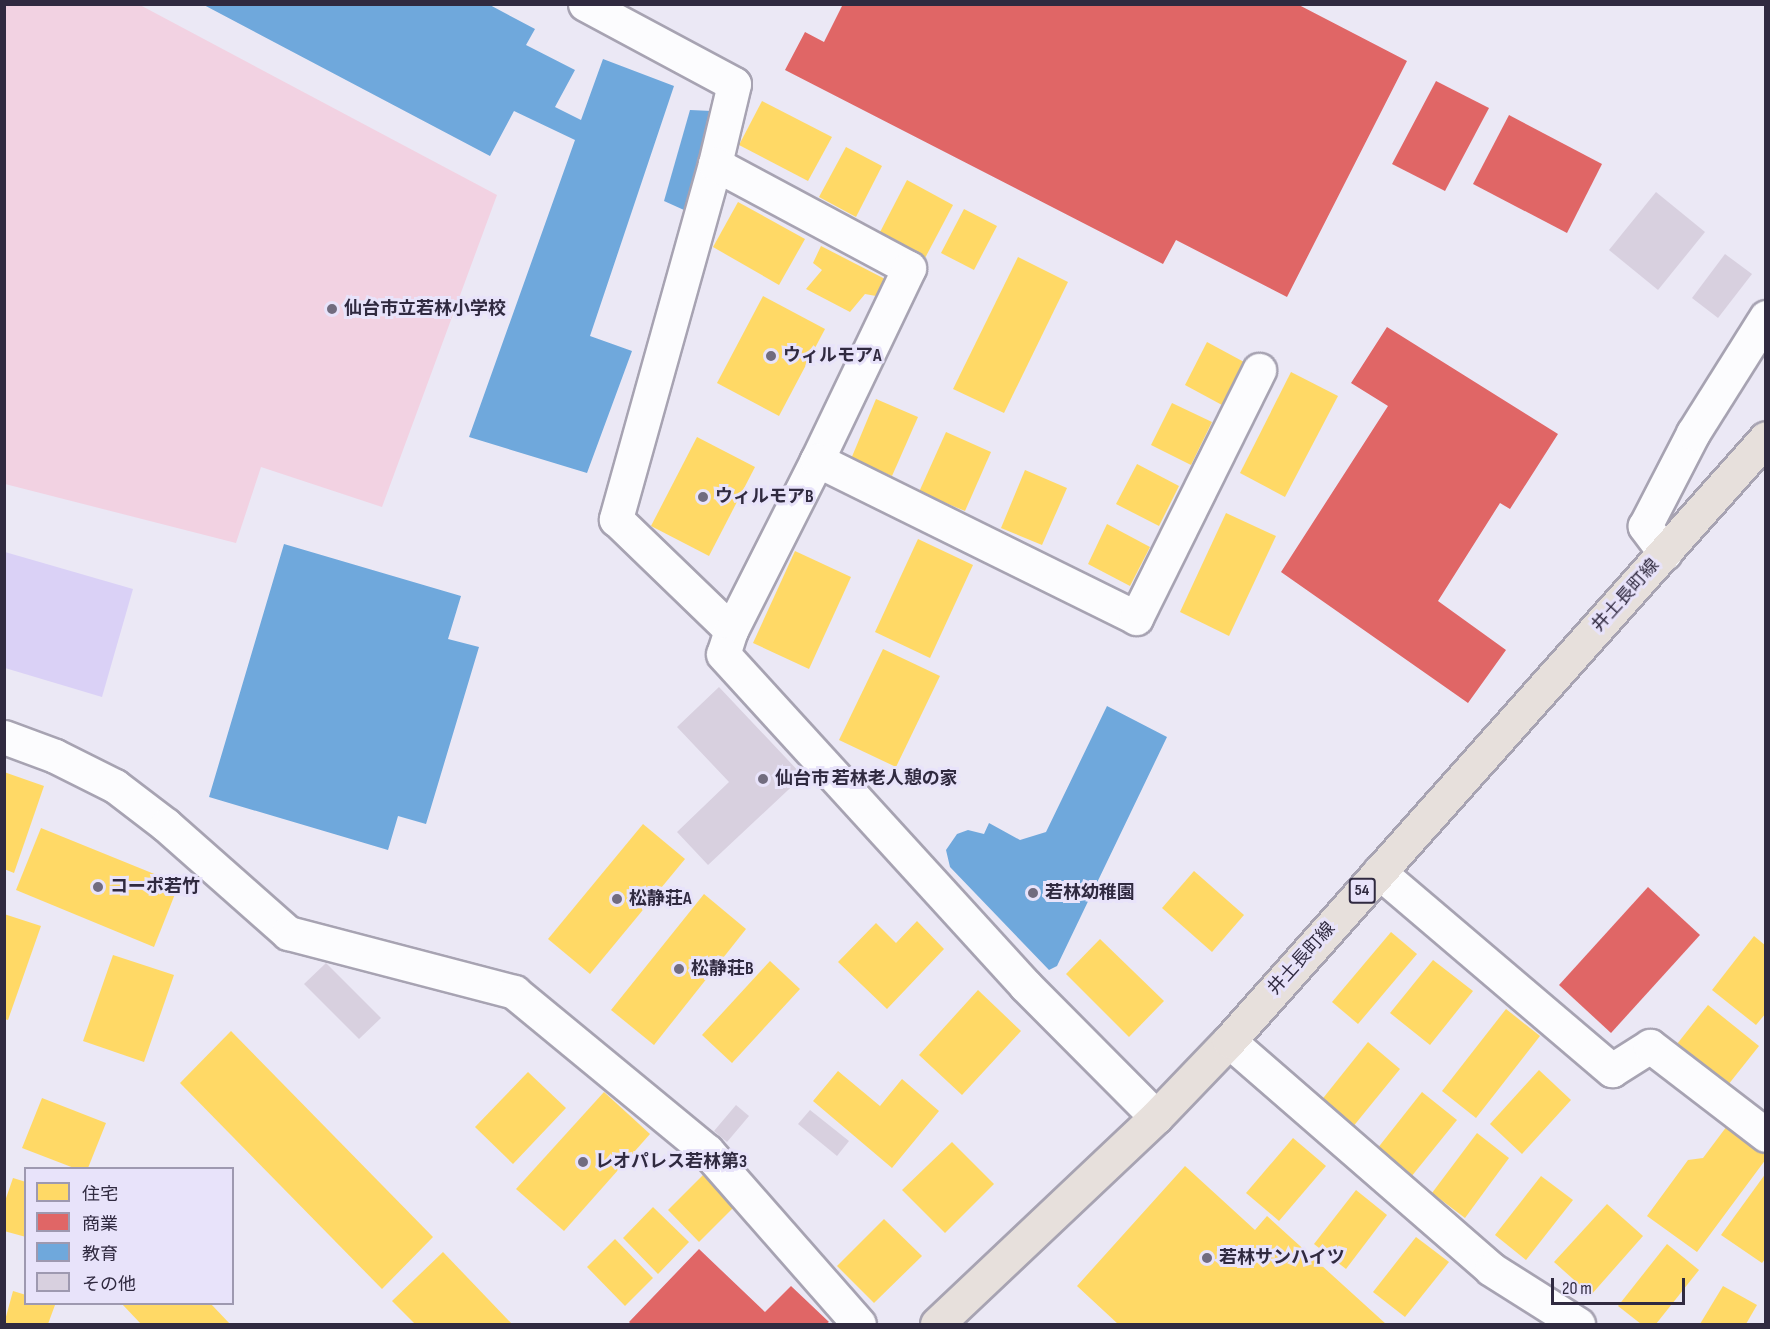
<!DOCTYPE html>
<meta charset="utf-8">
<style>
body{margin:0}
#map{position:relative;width:1770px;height:1329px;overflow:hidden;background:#ebe8f5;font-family:"Sofia Sans Condensed","Noto Sans JP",sans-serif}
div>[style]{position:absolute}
.green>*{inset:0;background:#f2d2e2}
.water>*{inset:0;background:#dad1f6}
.homes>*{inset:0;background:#ffd966}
.shops>*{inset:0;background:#e06666}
.schools>*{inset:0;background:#6fa8dc}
.building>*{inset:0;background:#d8d0df}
.roads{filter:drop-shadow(2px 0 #a7a3b2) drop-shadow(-2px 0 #a7a3b2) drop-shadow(0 2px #a7a3b2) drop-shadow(0 -2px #a7a3b2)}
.minor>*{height:33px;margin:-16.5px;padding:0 16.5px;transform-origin:16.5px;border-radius:16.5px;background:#fcfcfe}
.major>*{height:33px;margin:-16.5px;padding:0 16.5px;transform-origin:16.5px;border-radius:16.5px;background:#e7e0dc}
.dots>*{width:16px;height:16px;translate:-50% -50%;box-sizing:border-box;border:3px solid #e8e3fa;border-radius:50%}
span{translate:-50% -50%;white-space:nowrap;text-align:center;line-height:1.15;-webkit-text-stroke:6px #e8e3fa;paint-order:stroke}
.shield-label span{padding:2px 4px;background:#e8e3fa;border:2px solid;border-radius:4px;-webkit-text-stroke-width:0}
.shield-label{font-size:16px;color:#302a40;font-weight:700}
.poi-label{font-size:18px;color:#302a40;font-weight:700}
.left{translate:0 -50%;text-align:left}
.street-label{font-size:18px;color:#302a40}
.frame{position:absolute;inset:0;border:6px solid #302a40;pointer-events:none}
.legend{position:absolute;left:24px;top:1167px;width:210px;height:138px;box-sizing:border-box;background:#e8e3fa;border:2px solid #9e99b0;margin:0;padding:8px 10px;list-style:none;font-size:18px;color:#302a40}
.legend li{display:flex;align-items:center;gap:12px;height:30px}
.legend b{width:30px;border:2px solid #9e99b0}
.scale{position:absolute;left:1551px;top:1278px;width:134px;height:27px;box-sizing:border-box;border:3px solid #302a40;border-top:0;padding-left:8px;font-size:18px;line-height:21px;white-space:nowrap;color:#302a40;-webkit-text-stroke:4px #e8e3fa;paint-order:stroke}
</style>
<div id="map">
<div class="green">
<i style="clip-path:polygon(4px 5px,140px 5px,497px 195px,382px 507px,261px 467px,236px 543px,5px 484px)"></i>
</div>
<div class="water">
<i style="clip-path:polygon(5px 552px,133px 589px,102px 697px,5px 668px)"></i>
</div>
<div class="homes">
<i style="clip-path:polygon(762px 101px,832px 137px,808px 181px,739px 145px)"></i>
<i style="clip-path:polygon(846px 147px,882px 166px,856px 217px,819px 197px)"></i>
<i style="clip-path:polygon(907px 180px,953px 205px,924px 260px,878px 236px)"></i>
<i style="clip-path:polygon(738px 202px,805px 239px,779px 285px,713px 247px)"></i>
<i style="clip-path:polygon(964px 209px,997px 226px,974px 270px,941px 253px)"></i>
<i style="clip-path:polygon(821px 246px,885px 279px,876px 296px,865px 294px,850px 312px,806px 289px,822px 270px,813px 263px)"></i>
<i style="clip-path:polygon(1018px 257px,1068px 282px,1004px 413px,953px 389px)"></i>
<i style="clip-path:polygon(763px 296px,825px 329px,779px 416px,717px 383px)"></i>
<i style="clip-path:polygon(1207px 342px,1244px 362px,1222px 405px,1185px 385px)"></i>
<i style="clip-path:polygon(1291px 372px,1338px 396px,1285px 497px,1240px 473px)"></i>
<i style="clip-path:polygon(876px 399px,918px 417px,892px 476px,851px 459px)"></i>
<i style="clip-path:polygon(1172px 403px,1212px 422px,1191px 465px,1151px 445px)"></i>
<i style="clip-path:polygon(946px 432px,991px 452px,965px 511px,919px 492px)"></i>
<i style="clip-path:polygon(697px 437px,755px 467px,709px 556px,651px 526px)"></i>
<i style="clip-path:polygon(1137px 464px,1179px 486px,1159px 526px,1116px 504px)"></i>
<i style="clip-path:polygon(1025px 470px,1067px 488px,1042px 545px,1001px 528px)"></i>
<i style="clip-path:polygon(1226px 513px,1276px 536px,1229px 636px,1180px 612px)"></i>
<i style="clip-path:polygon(1107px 524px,1150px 547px,1130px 586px,1088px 564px)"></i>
<i style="clip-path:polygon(918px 539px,973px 565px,930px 658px,875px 632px)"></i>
<i style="clip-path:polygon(795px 551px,851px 577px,809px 669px,753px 643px)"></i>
<i style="clip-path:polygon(883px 649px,940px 676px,896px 767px,839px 740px)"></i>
<i style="clip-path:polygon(4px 772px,44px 786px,14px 873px,4px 869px)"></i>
<i style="clip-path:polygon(643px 824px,685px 859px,590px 974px,548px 939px)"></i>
<i style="clip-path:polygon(41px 828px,179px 884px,154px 947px,16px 890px)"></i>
<i style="clip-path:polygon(1194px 871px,1244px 915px,1212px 952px,1162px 908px)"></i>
<i style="clip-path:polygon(704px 894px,746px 929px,654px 1045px,611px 1010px)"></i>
<i style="clip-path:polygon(4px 914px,41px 926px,8px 1020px,4px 1019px)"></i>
<i style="clip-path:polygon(917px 921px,944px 949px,887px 1009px,838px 962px,876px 923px,896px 943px)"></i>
<i style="clip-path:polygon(1391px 932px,1417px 954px,1358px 1024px,1332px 1002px)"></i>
<i style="clip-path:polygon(1754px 936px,1766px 946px,1766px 1013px,1756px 1025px,1712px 990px)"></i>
<i style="clip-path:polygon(1100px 939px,1164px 1001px,1129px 1037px,1066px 974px)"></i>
<i style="clip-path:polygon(113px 955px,174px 975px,144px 1062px,83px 1041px)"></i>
<i style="clip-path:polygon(1433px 960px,1473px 991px,1430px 1045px,1390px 1013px)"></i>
<i style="clip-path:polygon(770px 961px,800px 989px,732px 1063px,702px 1035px)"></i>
<i style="clip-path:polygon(978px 990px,1021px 1031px,962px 1095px,919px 1055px)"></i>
<i style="clip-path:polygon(1708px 1005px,1759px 1046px,1724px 1090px,1673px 1049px)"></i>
<i style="clip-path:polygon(1506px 1009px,1540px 1036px,1476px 1118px,1442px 1091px)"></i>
<i style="clip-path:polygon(231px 1031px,433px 1237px,382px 1289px,180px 1083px)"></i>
<i style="clip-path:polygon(1368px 1042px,1400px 1069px,1352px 1128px,1320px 1102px)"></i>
<i style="clip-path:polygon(1539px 1070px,1571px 1100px,1522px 1154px,1490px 1124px)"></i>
<i style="clip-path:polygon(838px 1071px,880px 1106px,902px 1079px,939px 1111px,892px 1168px,813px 1101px)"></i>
<i style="clip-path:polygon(528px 1072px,566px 1108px,513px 1164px,475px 1127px)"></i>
<i style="clip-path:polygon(604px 1092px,650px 1134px,564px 1231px,516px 1189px)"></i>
<i style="clip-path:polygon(1422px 1092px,1457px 1120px,1411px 1177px,1377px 1149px)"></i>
<i style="clip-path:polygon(42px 1098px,106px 1123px,88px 1168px,74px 1168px,22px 1148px)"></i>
<i style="clip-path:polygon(1727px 1126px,1766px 1154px,1766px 1159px,1697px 1252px,1647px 1216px,1688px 1160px,1703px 1158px)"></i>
<i style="clip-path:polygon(1477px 1133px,1509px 1158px,1465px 1218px,1432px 1193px)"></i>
<i style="clip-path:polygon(1293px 1138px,1326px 1166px,1279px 1221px,1246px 1193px)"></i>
<i style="clip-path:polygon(952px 1142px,994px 1184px,945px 1233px,902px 1190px)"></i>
<i style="clip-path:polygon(1185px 1166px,1255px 1230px,1267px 1216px,1386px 1324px,1118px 1324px,1077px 1286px)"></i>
<i style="clip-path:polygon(1766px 1173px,1766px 1258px,1762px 1263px,1721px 1235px)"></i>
<i style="clip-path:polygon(703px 1175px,734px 1207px,699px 1242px,668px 1210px)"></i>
<i style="clip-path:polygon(1541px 1176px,1573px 1200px,1526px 1260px,1495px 1235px)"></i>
<i style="clip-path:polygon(13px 1178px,26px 1182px,26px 1237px,4px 1231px,4px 1204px)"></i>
<i style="clip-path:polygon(1356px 1190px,1387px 1215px,1346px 1269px,1314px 1244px)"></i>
<i style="clip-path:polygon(1607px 1204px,1643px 1236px,1591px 1295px,1554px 1262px)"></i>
<i style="clip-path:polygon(653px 1207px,689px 1242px,658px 1274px,623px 1238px)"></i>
<i style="clip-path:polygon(884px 1219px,922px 1256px,874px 1303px,837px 1266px)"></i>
<i style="clip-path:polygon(1416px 1237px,1449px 1262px,1405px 1317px,1373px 1292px)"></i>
<i style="clip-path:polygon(615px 1239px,653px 1278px,625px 1306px,587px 1267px)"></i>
<i style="clip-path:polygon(1667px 1244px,1699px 1270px,1656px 1324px,1641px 1324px,1618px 1306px)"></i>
<i style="clip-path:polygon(443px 1252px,512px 1324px,415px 1324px,392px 1301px)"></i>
<i style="clip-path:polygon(1723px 1286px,1757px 1305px,1746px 1324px,1700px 1324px)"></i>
<i style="clip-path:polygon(13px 1291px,26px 1295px,26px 1304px,55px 1305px,48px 1324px,4px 1324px)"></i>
<i style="clip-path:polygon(122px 1304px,211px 1304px,230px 1324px,141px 1324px)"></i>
</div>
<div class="shops">
<i style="clip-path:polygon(843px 4px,1297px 4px,1407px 61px,1287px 297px,1176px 240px,1163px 264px,785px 70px,805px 32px,824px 42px)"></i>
<i style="clip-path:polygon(1436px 81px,1489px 108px,1445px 191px,1392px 164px)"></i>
<i style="clip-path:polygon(1509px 115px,1602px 164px,1567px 233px,1473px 184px)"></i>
<i style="clip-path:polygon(1387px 327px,1558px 434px,1510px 509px,1500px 503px,1438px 601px,1506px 650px,1468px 703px,1281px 572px,1388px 406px,1351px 383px)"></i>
<i style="clip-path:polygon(1648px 887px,1700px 935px,1611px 1033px,1559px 985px)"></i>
<i style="clip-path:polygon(699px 1249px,765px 1312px,791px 1286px,829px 1322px,826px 1324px,631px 1324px,629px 1322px)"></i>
</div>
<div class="schools">
<i style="clip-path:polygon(202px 4px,488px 4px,535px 29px,526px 45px,575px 70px,555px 107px,581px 120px,603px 59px,674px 86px,590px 336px,632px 351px,587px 473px,469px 437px,575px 140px,514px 111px,490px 156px)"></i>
<i style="clip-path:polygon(690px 110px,712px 111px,684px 210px,664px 201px)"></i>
<i style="clip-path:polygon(284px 544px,461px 596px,448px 639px,479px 647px,426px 824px,398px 816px,388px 850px,209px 797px)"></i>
<i style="clip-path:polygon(1107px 706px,1167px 737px,1057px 966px,1049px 970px,950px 867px,946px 850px,957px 834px,968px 830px,984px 834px,989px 823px,1020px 840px,1046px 832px)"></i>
</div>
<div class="building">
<i style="clip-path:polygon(1656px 192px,1705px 232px,1658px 290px,1609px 250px)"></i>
<i style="clip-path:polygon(1725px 254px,1752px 274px,1718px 318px,1692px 298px)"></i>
<i style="clip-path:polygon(719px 687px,803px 776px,708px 865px,677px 832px,729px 782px,677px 727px)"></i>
<i style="clip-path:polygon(326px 963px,381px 1018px,359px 1039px,304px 984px)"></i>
<i style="clip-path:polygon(736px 1105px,749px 1116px,727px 1142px,714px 1131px)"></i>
<i style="clip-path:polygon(810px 1110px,849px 1141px,837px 1156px,798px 1124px)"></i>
</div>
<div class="roads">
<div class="minor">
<i style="left:585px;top:4px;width:169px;rotate:28.2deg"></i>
<i style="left:734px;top:84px;width:82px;rotate:103.4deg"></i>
<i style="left:715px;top:164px;width:369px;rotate:105.6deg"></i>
<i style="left:616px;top:519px;width:160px;rotate:44deg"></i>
<i style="left:715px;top:164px;width:220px;rotate:28.2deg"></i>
<i style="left:909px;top:268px;width:213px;rotate:115.6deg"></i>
<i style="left:817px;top:460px;width:191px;rotate:116.8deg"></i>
<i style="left:731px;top:630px;width:25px;rotate:108deg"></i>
<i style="left:723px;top:654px;width:448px;rotate:47.6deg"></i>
<i style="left:1025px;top:985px;width:186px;rotate:45.2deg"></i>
<i style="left:817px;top:460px;width:356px;rotate:26.3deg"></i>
<i style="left:1136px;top:618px;width:277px;rotate:-63.6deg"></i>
<i style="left:1665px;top:553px;width:34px;rotate:-127deg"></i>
<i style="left:1645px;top:526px;width:105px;rotate:-62.7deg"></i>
<i style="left:1693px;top:433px;width:137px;rotate:-57.8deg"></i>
<i style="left:4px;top:737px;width:54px;rotate:20.4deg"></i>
<i style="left:55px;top:756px;width:67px;rotate:26.6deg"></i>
<i style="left:115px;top:786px;width:64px;rotate:37.4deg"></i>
<i style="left:166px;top:825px;width:163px;rotate:41.5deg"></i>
<i style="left:288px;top:933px;width:234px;rotate:14.6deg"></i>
<i style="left:514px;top:992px;width:250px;rotate:39.5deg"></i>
<i style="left:707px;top:1151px;width:230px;rotate:48.7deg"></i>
<i style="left:1379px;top:872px;width:306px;rotate:40.4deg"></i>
<i style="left:1612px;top:1070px;width:45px;rotate:-32.3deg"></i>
<i style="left:1650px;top:1046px;width:146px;rotate:37.5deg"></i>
<i style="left:1229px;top:1041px;width:347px;rotate:41deg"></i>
<i style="left:1491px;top:1269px;width:103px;rotate:32.3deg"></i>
</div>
<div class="major">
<i style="left:937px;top:1324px;width:301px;rotate:-43.4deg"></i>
<i style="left:1156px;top:1117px;width:105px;rotate:-46.2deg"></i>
<i style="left:1229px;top:1041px;width:807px;rotate:-48.31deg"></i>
</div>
</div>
<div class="dots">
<i style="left:332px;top:309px;background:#716c7f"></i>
<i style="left:771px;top:356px;background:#716c7f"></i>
<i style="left:703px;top:497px;background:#716c7f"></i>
<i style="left:763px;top:779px;background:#716c7f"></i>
<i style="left:98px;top:887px;background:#716c7f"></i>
<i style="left:1033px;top:893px;background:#716c7f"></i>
<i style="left:617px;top:899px;background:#716c7f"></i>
<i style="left:679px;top:969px;background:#716c7f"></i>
<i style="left:583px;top:1162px;background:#716c7f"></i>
<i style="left:1207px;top:1258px;background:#716c7f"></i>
</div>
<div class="shield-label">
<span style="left:1362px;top:891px">54</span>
</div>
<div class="poi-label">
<span class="left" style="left:344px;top:309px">仙台市立若林小学校</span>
<span class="left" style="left:783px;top:356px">ウィルモアA</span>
<span class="left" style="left:715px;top:497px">ウィルモアB</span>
<span class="left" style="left:775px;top:779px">仙台市 若林老人憩の家</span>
<span class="left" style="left:110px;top:887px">コーポ若竹</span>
<span class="left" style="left:1045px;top:893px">若林幼稚園</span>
<span class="left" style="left:629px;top:899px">松静荘A</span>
<span class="left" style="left:691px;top:969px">松静荘B</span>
<span class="left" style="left:595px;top:1162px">レオパレス若林第3</span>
<span class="left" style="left:1219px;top:1258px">若林サンハイツ</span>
</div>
<div class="street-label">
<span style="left:1626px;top:596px;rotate:-48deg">井土長町線</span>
<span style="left:1302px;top:959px;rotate:-48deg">井土長町線</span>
</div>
<div class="frame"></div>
<ul class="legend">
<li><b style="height:16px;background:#ffd966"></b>住宅</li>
<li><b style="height:16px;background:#e06666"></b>商業</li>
<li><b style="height:16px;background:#6fa8dc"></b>教育</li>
<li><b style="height:16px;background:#d8d0df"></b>その他</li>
</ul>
<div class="scale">20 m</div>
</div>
